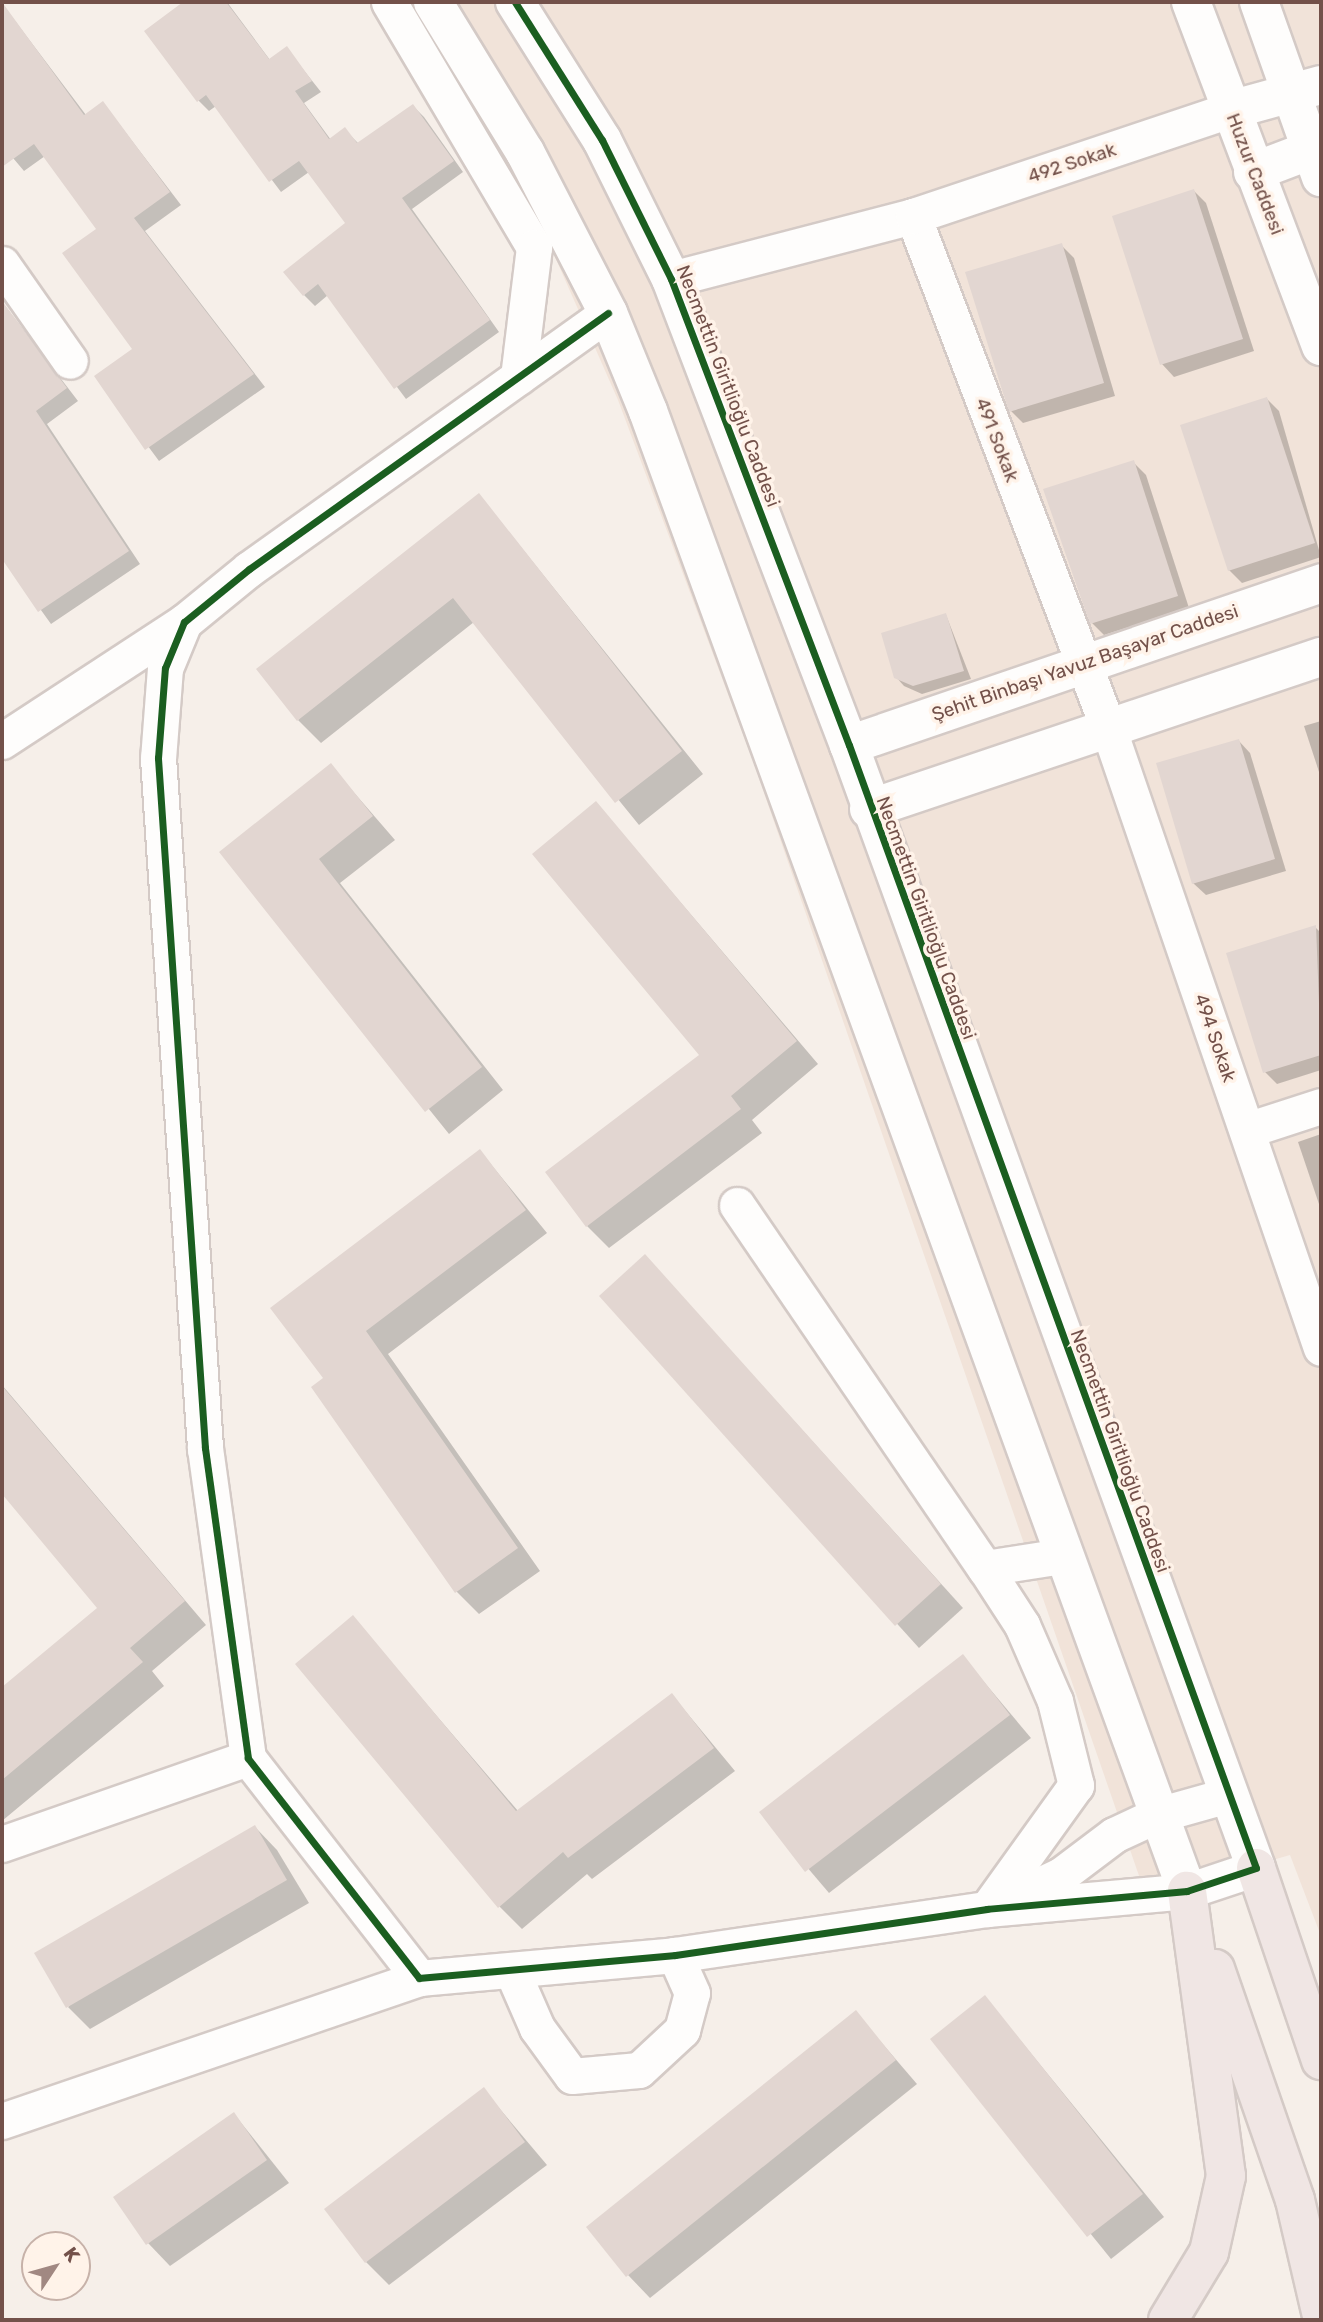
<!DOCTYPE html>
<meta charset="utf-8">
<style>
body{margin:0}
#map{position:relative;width:1323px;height:2322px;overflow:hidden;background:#f6efe9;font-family:Rubik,sans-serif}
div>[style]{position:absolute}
.residential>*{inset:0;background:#f1e3d9}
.shadow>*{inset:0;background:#0003}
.building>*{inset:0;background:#e2d6d1}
.roads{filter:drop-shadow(2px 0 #d4cac6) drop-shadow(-2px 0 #d4cac6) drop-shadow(0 2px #d4cac6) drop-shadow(0 -2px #d4cac6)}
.street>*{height:35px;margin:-17.5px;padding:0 17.5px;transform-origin:17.5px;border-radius:17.5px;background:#fefdfc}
.secondary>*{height:38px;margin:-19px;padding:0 19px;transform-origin:19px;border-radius:19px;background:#fefdfc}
.highway>*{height:38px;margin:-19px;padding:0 19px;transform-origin:19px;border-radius:19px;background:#f0e6e4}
.cycleway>*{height:7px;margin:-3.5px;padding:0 3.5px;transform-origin:3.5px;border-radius:3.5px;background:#1b5e20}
span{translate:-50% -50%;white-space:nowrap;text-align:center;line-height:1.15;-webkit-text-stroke:7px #fff3e9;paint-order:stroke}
.street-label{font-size:19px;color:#73514a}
.frame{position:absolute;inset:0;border:4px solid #73514a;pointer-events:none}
.north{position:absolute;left:21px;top:2231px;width:70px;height:70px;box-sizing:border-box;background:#fff3e9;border:2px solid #c7b2a9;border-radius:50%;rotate:54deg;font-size:19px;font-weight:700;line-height:28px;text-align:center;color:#73514a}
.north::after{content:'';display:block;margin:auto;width:24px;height:32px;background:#a18882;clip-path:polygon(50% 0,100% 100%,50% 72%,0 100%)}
</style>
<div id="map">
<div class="residential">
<i style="clip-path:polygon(407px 2px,1321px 2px,1321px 1936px,1290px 1855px,1146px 1896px,753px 761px,618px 400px,555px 257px)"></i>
</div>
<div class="shadow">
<i style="clip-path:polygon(186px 2px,227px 2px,270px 60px,287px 49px,321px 92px,304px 103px,331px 140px,345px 130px,359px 144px,413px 106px,424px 117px,463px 172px,412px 209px,499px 332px,406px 399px,328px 295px,315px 306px,304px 295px,347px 223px,309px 172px,281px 192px,216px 106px,209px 111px,198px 100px,147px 31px)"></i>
<i style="clip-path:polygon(6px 9px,86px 115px,103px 103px,181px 205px,145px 231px,265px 387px,159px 461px,96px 376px,135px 350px,98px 229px,45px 156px,24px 171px,2px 145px)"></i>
<i style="clip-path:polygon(1194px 191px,1206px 203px,1254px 351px,1174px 377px,1162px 364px)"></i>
<i style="clip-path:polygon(1061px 245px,1074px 258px,1115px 396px,1023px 423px,1011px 411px)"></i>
<i style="clip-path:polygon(2px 302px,78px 401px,47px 424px,140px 564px,51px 624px,2px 556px,2px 481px,13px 473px,2px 458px)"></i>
<i style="clip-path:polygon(1267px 399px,1279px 411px,1321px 557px,1242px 583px,1229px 570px)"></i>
<i style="clip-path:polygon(1133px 462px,1146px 475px,1189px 608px,1104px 635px,1092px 623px)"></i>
<i style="clip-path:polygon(479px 495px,703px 774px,639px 825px,474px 622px,321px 743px,298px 720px)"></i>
<i style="clip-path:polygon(946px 615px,971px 679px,922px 694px,904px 686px,896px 677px)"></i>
<i style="clip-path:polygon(1321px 721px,1321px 778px,1304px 726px)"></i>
<i style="clip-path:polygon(1238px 740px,1250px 753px,1286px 871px,1206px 895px,1193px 883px)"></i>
<i style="clip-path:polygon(331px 766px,395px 840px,340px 883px,503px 1090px,449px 1134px,222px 852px)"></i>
<i style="clip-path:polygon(596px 803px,818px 1064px,752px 1120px,762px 1133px,609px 1248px,587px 1226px,702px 1055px)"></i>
<i style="clip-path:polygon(1315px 927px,1321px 933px,1321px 1070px,1277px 1084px,1265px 1072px)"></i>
<i style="clip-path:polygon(1321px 1134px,1321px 1210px,1298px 1142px)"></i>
<i style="clip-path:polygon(480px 1151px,547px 1233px,388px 1354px,540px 1571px,479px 1614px,456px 1591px,326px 1379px)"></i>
<i style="clip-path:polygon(645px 1256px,963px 1608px,919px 1648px,601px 1296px)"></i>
<i style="clip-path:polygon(2px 1385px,206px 1625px,152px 1671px,164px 1686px,2px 1821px,2px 1690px,100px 1608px,2px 1492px)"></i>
<i style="clip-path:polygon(353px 1618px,518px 1811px,672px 1695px,735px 1771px,592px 1879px,587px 1874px,522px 1929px,499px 1906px)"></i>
<i style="clip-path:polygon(963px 1657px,1031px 1738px,829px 1893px,761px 1813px)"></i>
<i style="clip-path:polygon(255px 1827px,277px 1850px,309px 1903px,90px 2029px,68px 2007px)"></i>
<i style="clip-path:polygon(985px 1997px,1164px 2217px,1111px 2259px,933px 2039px)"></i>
<i style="clip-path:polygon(856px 2013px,917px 2084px,650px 2298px,628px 2275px)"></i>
<i style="clip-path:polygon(483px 2089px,547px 2165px,389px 2285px,366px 2262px)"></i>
<i style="clip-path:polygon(234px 2114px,289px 2183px,170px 2266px,148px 2243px)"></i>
</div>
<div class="building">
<i style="clip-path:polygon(2px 2px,84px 115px,103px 101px,170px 192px,134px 218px,254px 374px,145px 450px,94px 376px,132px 349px,62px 253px,96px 229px,34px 144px,2px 167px)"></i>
<i style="clip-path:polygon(183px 2px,226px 2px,269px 59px,287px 46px,312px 81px,295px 91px,329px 139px,345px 127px,357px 143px,413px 104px,454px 161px,402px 198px,490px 320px,394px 389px,318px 284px,303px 296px,283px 272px,345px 223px,299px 161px,269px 182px,206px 95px,197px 102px,144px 31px)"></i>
<i style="clip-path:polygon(1194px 189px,1243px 339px,1160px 365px,1112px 216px)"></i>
<i style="clip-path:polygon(1062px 243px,1104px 383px,1009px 412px,965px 272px)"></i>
<i style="clip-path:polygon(2px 301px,67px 388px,36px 411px,129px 551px,38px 612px,2px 559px)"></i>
<i style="clip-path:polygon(1267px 397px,1315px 543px,1228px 571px,1180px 425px)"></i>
<i style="clip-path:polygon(1134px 460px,1178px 596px,1090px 624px,1043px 489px)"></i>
<i style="clip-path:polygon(479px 493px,682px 751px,615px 803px,453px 598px,297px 721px,256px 669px)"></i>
<i style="clip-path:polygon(946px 613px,964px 671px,913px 686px,894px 678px,881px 633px)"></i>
<i style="clip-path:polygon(1239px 739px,1275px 859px,1192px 884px,1156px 763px)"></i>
<i style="clip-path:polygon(331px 763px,373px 816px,319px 859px,482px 1067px,425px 1112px,219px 852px)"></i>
<i style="clip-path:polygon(596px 801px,797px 1041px,731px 1096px,741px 1109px,586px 1227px,545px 1172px,699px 1055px,532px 854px)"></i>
<i style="clip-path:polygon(1316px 925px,1321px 1055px,1263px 1073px,1226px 953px)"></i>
<i style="clip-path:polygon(480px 1149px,526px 1210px,366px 1331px,518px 1548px,455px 1593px,311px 1387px,323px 1378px,270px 1308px)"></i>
<i style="clip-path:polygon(645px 1254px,941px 1584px,895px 1626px,599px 1296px)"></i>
<i style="clip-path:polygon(2px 1386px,185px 1601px,130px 1648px,143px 1662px,2px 1780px,2px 1687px,97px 1608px,2px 1494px)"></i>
<i style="clip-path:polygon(353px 1615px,516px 1811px,672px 1693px,714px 1748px,568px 1858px,563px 1852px,498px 1908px,295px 1664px)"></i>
<i style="clip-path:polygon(963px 1654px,1010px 1715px,805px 1872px,759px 1812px)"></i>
<i style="clip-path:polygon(255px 1825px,287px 1880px,66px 2008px,34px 1953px)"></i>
<i style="clip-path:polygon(985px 1995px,1143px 2194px,1087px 2237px,930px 2039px)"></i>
<i style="clip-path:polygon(856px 2010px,896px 2060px,626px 2277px,586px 2227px)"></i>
<i style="clip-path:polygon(484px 2087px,525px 2142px,365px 2263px,324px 2209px)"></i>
<i style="clip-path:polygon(234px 2112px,267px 2160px,146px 2245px,113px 2197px)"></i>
</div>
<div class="roads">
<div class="street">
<i style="left:389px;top:2px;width:285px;rotate:59.4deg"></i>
<i style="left:534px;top:247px;width:131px;rotate:97deg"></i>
<i style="left:913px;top:216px;width:550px;rotate:69.13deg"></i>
<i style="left:1109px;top:730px;width:653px;rotate:71.07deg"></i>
<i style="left:2px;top:264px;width:118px;rotate:55deg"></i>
<i style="left:671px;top:279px;width:250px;rotate:-14.6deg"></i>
<i style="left:913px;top:216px;width:334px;rotate:-18.5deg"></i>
<i style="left:608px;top:313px;width:441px;rotate:144.5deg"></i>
<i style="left:249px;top:569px;width:84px;rotate:140.8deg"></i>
<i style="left:184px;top:622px;width:50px;rotate:112.4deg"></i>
<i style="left:165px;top:668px;width:90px;rotate:94.4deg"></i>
<i style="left:158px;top:758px;width:692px;rotate:86.1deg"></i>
<i style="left:205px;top:1448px;width:313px;rotate:82.1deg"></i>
<i style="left:248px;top:1758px;width:279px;rotate:52.1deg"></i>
<i style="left:419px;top:1978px;width:257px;rotate:-5.1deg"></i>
<i style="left:675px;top:1955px;width:315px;rotate:-8.4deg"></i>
<i style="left:987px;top:1909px;width:201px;rotate:-5.1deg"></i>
<i style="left:1187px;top:1891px;width:73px;rotate:-18.4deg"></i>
<i style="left:2px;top:741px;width:217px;rotate:-33.2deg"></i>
<i style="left:1247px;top:1130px;width:78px;rotate:-18deg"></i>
<i style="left:737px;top:1205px;width:440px;rotate:55.7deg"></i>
<i style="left:985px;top:1568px;width:78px;rotate:-8.9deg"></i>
<i style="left:985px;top:1568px;width:68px;rotate:57deg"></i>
<i style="left:1022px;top:1625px;width:83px;rotate:66.5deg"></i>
<i style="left:1055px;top:1701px;width:87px;rotate:76deg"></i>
<i style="left:1076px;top:1785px;width:153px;rotate:125.7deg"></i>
<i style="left:2px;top:1844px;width:261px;rotate:-19.3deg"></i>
<i style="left:1010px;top:1899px;width:56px;rotate:-25.2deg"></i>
<i style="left:1061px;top:1875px;width:66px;rotate:-37deg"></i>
<i style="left:1114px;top:1835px;width:47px;rotate:-24.9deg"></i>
<i style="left:1157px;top:1815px;width:74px;rotate:-15.7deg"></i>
<i style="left:513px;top:1973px;width:60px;rotate:66.4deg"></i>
<i style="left:537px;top:2028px;width:59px;rotate:53.9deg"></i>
<i style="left:572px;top:2076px;width:67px;rotate:-5.1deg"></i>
<i style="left:639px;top:2070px;width:59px;rotate:-42.9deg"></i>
<i style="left:682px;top:2030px;width:38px;rotate:-75deg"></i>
<i style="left:692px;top:1993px;width:42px;rotate:-114.1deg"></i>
<i style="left:2px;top:2121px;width:441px;rotate:-18.9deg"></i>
</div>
<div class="secondary">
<i style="left:433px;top:2px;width:176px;rotate:58.5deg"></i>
<i style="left:525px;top:152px;width:181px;rotate:62.7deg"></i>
<i style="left:608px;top:313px;width:106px;rotate:67.8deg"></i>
<i style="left:648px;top:411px;width:1575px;rotate:69.99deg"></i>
<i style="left:515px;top:2px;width:163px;rotate:57.8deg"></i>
<i style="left:602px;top:140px;width:155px;rotate:63.6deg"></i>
<i style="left:671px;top:279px;width:499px;rotate:69.1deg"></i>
<i style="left:849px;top:745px;width:1194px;rotate:70.08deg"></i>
<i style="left:1191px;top:2px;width:368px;rotate:69.3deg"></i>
<i style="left:1259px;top:2px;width:186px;rotate:70.5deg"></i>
<i style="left:1230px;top:110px;width:94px;rotate:-15.4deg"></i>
<i style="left:1253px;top:172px;width:73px;rotate:-20.9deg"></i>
<i style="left:849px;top:745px;width:499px;rotate:-18.9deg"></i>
<i style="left:869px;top:809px;width:477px;rotate:-18.6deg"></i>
</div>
<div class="highway">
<i style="left:1256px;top:1868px;width:203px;rotate:71.3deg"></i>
<i style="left:1215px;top:1969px;width:244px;rotate:70.9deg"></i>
<i style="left:1295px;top:2200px;width:115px;rotate:76.9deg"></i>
<i style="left:1168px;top:2320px;width:79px;rotate:-58.9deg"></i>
<i style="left:1209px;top:2252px;width:78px;rotate:-77.4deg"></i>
<i style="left:1226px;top:2176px;width:288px;rotate:-97.8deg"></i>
</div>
</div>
<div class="cycleway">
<i style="left:515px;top:2px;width:163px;rotate:57.8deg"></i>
<i style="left:602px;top:140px;width:155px;rotate:63.6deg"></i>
<i style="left:671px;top:279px;width:499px;rotate:69.1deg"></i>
<i style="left:849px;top:745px;width:1194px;rotate:70.08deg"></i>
<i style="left:1256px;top:1868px;width:73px;rotate:161.6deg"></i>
<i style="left:1187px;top:1891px;width:201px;rotate:174.9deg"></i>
<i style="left:987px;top:1909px;width:315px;rotate:171.6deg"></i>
<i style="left:675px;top:1955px;width:257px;rotate:174.9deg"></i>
<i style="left:419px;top:1978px;width:279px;rotate:-127.9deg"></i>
<i style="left:248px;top:1758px;width:313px;rotate:-97.9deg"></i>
<i style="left:205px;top:1448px;width:692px;rotate:-93.9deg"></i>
<i style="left:158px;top:758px;width:90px;rotate:-85.6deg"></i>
<i style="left:165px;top:668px;width:50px;rotate:-67.6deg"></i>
<i style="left:184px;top:622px;width:84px;rotate:-39.2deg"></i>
<i style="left:249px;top:569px;width:441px;rotate:-35.5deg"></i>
</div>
<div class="street-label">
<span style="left:1072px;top:163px;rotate:-18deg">492 Sokak</span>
<span style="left:1255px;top:174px;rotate:69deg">Huzur Caddesi</span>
<span style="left:728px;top:386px;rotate:69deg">Necmettin Giritlioğlu Caddesi</span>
<span style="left:997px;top:440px;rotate:69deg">491 Sokak</span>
<span style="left:1085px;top:663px;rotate:-19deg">Şehit Binbaşı Yavuz Başayar Caddesi</span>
<span style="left:926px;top:918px;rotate:70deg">Necmettin Giritlioğlu Caddesi</span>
<span style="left:1215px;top:1038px;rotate:71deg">494 Sokak</span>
<span style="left:1120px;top:1451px;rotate:70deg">Necmettin Giritlioğlu Caddesi</span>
</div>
<div class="frame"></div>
<div class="north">K</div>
</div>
